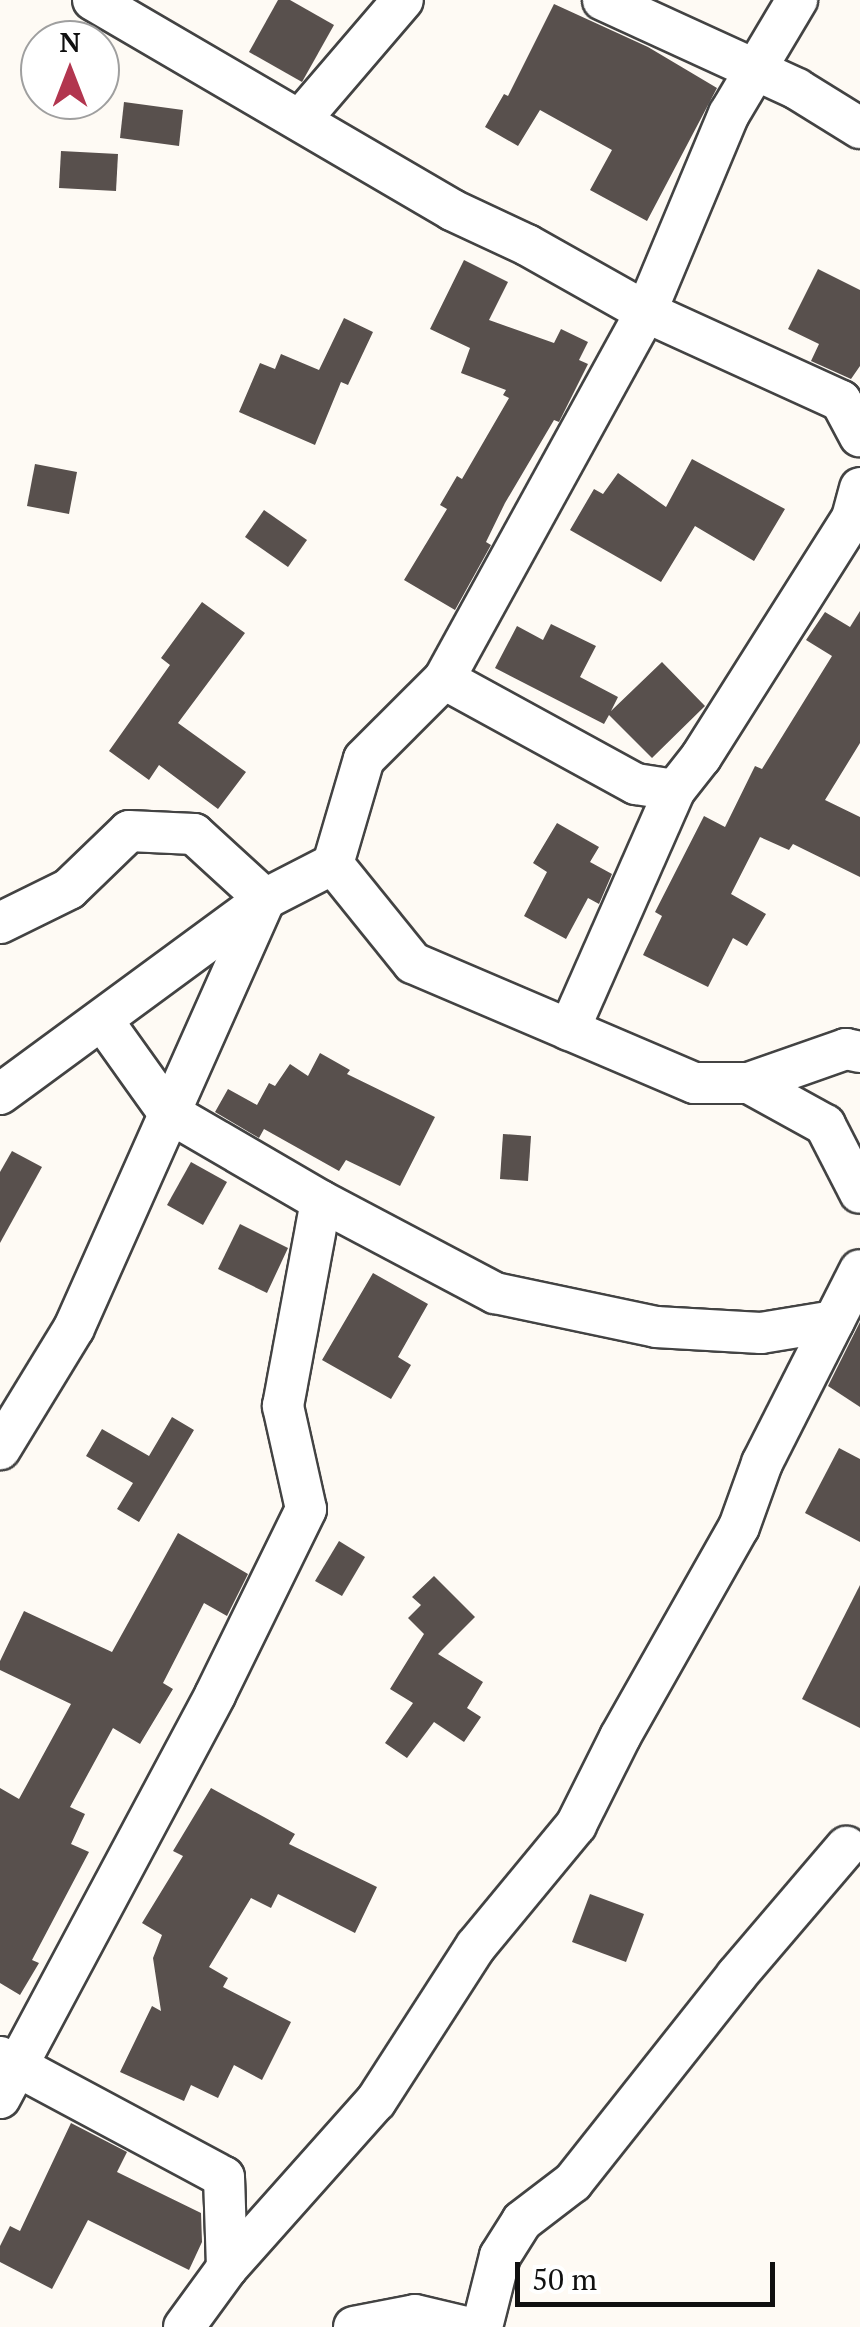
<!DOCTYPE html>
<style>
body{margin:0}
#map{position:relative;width:860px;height:2327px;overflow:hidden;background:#fefaf4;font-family:"PT Serif",serif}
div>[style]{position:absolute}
.building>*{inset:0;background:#58504d}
.roads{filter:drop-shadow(2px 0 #434343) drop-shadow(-2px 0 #434343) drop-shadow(0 2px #434343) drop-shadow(0 -2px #434343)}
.minor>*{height:40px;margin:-20px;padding:0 20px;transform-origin:20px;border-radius:20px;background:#fff}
span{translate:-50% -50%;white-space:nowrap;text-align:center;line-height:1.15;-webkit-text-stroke:10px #fff;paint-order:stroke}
.north{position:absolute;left:20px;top:20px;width:100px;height:100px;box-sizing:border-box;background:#fff;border:2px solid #9f9f9f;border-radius:50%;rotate:0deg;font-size:28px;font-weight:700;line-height:40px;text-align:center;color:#101010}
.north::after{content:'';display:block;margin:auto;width:35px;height:45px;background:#b2364f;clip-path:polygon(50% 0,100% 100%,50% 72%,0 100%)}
.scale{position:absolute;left:515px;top:2262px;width:260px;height:45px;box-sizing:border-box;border:5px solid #101010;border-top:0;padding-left:12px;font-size:30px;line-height:35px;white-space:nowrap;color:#101010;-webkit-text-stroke:8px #fff;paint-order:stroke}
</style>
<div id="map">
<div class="building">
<i style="clip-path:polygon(278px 0,290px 0,334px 25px,302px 82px,249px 52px)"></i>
<i style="clip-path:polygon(554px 4px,648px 47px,717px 88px,647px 221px,590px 190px,612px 150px,540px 110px,518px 146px,485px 127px,504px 94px,508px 96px)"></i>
<i style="clip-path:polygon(124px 102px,183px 110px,179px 146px,120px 138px)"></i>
<i style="clip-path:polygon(61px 151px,118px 154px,116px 191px,59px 188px)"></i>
<i style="clip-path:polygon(464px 260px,508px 282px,489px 320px,554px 343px,561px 329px,588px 342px,579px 360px,588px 364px,559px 422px,554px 420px,505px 503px,486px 542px,491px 545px,455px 610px,404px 580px,447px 509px,440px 505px,457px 476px,462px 479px,509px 398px,503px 395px,506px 390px,461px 373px,470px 348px,430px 329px)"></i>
<i style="clip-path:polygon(818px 269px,860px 290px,860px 366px,851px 379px,811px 361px,819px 344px,788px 329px)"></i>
<i style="clip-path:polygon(344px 318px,373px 332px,348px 385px,341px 382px,315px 445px,239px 412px,260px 363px,275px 369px,281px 354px,319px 370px)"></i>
<i style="clip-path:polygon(692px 459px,785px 509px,754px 561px,695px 526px,661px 582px,570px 530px,594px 489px,603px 494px,618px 473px,666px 507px)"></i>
<i style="clip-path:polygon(35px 464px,77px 472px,69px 514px,27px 506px)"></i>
<i style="clip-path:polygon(264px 510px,307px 540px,288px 567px,245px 537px)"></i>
<i style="clip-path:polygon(202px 602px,245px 633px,178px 723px,246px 772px,218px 809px,159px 765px,149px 780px,109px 751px,170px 665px,161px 658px)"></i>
<i style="clip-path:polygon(860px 611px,860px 743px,825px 800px,860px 817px,860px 877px,793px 844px,789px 850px,760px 837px,731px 894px,766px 914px,747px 946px,733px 938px,708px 987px,643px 955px,662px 916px,655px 912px,704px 816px,725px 827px,755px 766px,762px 769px,832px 656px,806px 640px,825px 612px,850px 627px)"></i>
<i style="clip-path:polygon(551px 624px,596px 646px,580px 677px,618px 697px,611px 711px,662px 662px,705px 706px,652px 758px,609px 715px,604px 724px,495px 668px,517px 626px,543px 640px)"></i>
<i style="clip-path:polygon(557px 823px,599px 847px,590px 862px,612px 874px,599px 904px,588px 898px,566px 939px,524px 916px,547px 872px,533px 863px)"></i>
<i style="clip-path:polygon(320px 1053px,350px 1070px,347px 1074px,435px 1117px,400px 1186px,346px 1160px,339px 1171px,264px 1129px,259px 1138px,215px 1112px,228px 1089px,257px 1105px,269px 1083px,275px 1086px,290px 1064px,308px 1076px)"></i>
<i style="clip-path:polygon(503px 1134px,531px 1136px,528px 1181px,500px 1179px)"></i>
<i style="clip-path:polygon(12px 1151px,42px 1167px,0 1243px,0 1172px)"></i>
<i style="clip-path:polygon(191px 1162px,227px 1182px,203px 1225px,167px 1205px)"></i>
<i style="clip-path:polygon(240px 1224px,288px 1248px,267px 1293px,218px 1269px)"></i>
<i style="clip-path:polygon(373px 1273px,428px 1304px,398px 1357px,411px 1365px,391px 1399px,322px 1360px)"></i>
<i style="clip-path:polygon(860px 1322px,860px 1407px,828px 1386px)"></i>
<i style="clip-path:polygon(172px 1417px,194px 1430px,139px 1522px,117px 1509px,133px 1483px,86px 1456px,102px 1429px,149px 1456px)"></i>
<i style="clip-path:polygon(839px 1448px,860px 1459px,860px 1542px,805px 1513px)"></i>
<i style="clip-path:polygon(178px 1533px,248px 1574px,227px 1616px,204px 1603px,163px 1683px,173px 1689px,140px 1744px,113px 1728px,70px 1807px,85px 1814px,71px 1844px,89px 1852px,32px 1960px,39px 1963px,20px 1995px,0 1983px,0 1788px,19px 1799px,71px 1704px,0 1670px,0 1661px,24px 1611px,112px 1652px)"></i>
<i style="clip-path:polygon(339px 1541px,365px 1557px,342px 1596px,315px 1581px)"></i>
<i style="clip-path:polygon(434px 1576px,475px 1617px,438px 1654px,483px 1682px,467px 1708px,481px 1717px,464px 1742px,434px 1722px,407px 1758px,385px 1743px,413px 1703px,390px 1689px,424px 1634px,408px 1618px,421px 1605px,412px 1597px)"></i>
<i style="clip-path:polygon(860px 1585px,860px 1728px,802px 1699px)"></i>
<i style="clip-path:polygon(211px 1788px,295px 1834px,289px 1844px,377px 1887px,355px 1933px,278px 1894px,271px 1908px,251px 1898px,209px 1967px,228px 1978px,223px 1987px,291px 2022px,262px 2080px,234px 2065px,218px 2098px,191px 2085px,184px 2101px,120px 2072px,152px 2006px,161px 2011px,153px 1958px,162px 1935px,142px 1923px,183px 1856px,173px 1851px)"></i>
<i style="clip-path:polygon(590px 1894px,644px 1914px,626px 1962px,572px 1942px)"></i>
<i style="clip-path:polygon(71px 2123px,127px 2152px,117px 2172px,201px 2213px,202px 2242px,189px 2270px,88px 2220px,52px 2289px,0 2262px,0 2246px,10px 2226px,20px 2231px)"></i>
</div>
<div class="roads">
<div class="minor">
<i style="left:93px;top:0;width:416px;rotate:30.3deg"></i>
<i style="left:452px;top:210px;width:83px;rotate:25deg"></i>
<i style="left:527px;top:245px;width:137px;rotate:29.4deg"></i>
<i style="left:646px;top:312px;width:214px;rotate:24.5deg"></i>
<i style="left:841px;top:401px;width:40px;rotate:62deg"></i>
<i style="left:603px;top:0;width:213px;rotate:24.6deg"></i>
<i style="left:797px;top:89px;width:74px;rotate:31.8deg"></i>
<i style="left:300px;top:120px;width:158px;rotate:-49.4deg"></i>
<i style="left:444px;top:679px;width:219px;rotate:28.7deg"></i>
<i style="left:636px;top:784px;width:39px;rotate:9deg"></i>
<i style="left:675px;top:790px;width:42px;rotate:-51.8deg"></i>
<i style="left:701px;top:757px;width:283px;rotate:-57.7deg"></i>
<i style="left:852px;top:518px;width:31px;rotate:-75deg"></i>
<i style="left:333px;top:864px;width:127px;rotate:51.1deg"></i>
<i style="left:413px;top:963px;width:306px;rotate:23.1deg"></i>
<i style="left:695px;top:1083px;width:54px"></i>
<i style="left:749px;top:1083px;width:103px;rotate:-19.3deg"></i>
<i style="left:846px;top:1049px;width:14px;rotate:12deg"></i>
<i style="left:0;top:923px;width:77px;rotate:-26.2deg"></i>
<i style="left:69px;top:889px;width:83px;rotate:-44deg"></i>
<i style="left:129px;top:831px;width:65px;rotate:2.6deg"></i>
<i style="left:194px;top:834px;width:96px;rotate:42.5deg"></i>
<i style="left:265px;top:899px;width:470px;rotate:114deg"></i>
<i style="left:74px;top:1328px;width:142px;rotate:121.4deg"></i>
<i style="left:103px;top:1021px;width:112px;rotate:54.5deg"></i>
<i style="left:168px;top:1112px;width:177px;rotate:30.2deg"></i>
<i style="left:321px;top:1201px;width:197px;rotate:27.9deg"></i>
<i style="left:495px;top:1293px;width:165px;rotate:11.9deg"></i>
<i style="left:656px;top:1327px;width:105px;rotate:3.3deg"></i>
<i style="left:761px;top:1333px;width:74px;rotate:-9.3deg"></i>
<i style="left:569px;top:1030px;width:262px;rotate:-66.2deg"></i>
<i style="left:749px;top:1083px;width:87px;rotate:28.9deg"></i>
<i style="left:825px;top:1125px;width:76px;rotate:62.8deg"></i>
<i style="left:0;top:1094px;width:329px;rotate:-36.3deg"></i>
<i style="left:265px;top:899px;width:76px;rotate:-27.2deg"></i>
<i style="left:333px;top:864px;width:109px;rotate:-73.6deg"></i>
<i style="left:364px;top:759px;width:113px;rotate:-45deg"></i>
<i style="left:444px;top:679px;width:419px;rotate:-61.2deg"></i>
<i style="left:646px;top:312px;width:215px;rotate:-67.3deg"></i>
<i style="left:729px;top:114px;width:133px;rotate:-59.2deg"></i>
<i style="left:0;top:2057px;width:254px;rotate:28.2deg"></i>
<i style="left:224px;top:2177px;width:91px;rotate:88.1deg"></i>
<i style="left:0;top:2098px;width:457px;rotate:-61.9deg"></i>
<i style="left:215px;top:1695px;width:207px;rotate:-63.9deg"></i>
<i style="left:306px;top:1509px;width:106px;rotate:-102.6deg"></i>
<i style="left:283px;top:1406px;width:208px;rotate:-79.5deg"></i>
<i style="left:184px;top:2327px;width:73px;rotate:-53.9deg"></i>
<i style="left:227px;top:2268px;width:224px;rotate:-48.3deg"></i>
<i style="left:376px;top:2101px;width:184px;rotate:-57.2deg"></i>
<i style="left:476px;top:1946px;width:157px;rotate:-50.4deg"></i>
<i style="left:576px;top:1825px;width:98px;rotate:-63.4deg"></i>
<i style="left:620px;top:1737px;width:241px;rotate:-60.5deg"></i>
<i style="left:739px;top:1527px;width:68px;rotate:-70.2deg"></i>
<i style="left:762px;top:1463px;width:216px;rotate:-63.1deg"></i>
<i style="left:354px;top:2327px;width:62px;rotate:-11.1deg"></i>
<i style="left:415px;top:2315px;width:52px;rotate:13.2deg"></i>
<i style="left:482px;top:2327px;width:73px;rotate:-75.8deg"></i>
<i style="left:500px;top:2256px;width:41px;rotate:-57.8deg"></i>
<i style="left:522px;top:2221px;width:64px;rotate:-37.4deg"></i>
<i style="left:573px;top:2182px;width:263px;rotate:-51.6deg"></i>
<i style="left:736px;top:1976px;width:170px;rotate:-49.5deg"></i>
</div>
</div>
<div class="north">N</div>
<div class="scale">50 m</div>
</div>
